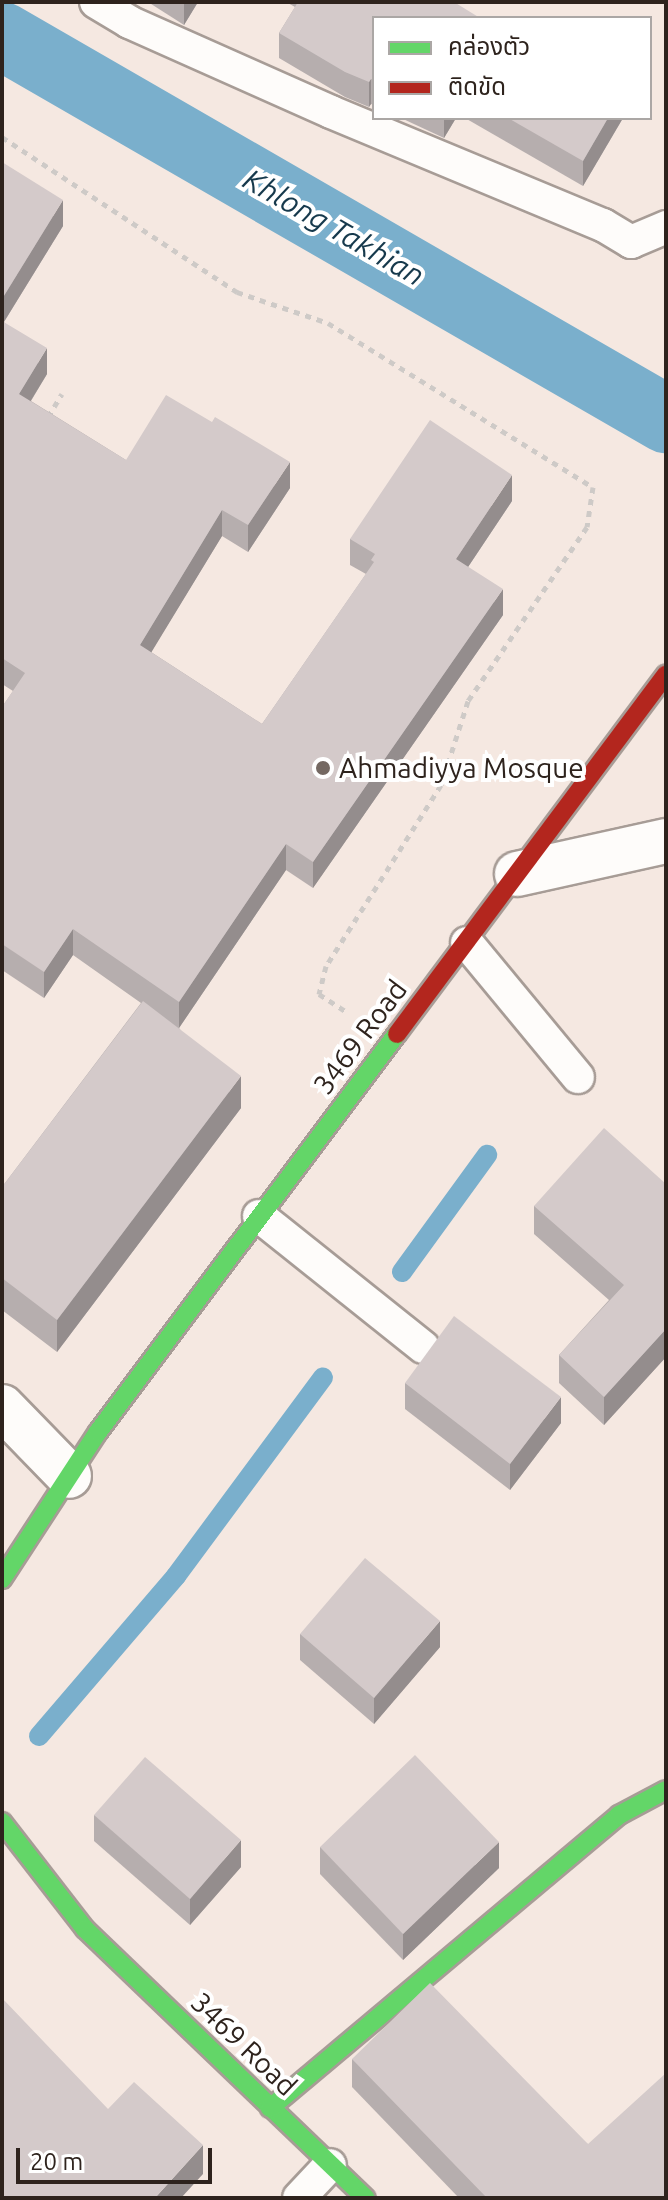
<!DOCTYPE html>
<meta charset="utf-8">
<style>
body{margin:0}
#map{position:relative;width:668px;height:2200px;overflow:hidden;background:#f5e8e1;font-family:Ubuntu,"Noto Sans Thai",sans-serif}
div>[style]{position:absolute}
.stream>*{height:20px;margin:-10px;padding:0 10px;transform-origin:10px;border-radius:10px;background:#7aafcc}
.canal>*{height:68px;margin:-34px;padding:0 34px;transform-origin:34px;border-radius:34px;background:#7aafcc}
.path>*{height:5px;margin-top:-2.5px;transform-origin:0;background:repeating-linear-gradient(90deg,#cecac7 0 6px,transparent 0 12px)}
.roads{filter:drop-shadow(2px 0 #a79c96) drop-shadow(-2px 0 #a79c96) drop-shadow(0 2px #a79c96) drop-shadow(0 -2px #a79c96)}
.lane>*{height:32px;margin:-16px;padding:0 16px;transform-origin:16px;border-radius:16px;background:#fefcfa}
.street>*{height:44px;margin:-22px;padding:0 22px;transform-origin:22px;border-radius:22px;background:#fefcfa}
.fast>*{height:18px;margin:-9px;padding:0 9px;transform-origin:9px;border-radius:9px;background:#63d668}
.jam>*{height:18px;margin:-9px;padding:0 9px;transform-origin:9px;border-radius:9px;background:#b3261e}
.wall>*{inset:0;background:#b6aeae}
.shaded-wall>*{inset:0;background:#948d8d}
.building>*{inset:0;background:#d4caca}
.dots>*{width:22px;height:22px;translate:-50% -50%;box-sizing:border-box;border:4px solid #fff;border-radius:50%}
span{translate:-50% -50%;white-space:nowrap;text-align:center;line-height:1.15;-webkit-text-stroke:8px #fff;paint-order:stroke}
.poi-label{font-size:28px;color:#2e231d}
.left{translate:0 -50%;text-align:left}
.street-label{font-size:28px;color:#2e231d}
.water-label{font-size:30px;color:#16394c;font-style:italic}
.frame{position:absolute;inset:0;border:4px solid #2e231d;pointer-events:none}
.legend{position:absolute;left:372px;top:16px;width:280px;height:104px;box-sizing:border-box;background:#fff;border:2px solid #aba7a5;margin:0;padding:10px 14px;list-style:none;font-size:24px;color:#2e231d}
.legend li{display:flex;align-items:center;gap:16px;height:40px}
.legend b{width:40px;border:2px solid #aba7a5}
.scale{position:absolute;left:16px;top:2148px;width:196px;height:36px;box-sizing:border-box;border:4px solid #2e231d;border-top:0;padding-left:10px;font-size:24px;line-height:28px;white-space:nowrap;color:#2e231d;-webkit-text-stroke:6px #fff;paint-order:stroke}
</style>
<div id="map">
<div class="stream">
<i style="left:402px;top:1272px;width:145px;rotate:-54deg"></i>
<i style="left:39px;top:1736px;width:211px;rotate:-49.4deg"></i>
<i style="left:176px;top:1576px;width:247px;rotate:-53.5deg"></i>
</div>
<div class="canal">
<i style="left:2px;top:36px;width:767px;rotate:29.98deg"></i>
</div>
<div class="path">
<i style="left:2px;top:137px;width:282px;rotate:33.4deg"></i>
<i style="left:237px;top:292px;width:96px;rotate:18.8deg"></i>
<i style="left:328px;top:323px;width:312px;rotate:31.8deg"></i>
<i style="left:593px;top:487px;width:40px;rotate:98.5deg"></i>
<i style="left:587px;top:527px;width:211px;rotate:124.4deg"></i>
<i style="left:468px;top:701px;width:88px;rotate:107.8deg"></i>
<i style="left:441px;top:785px;width:214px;rotate:122.4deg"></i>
<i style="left:326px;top:966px;width:29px;rotate:104deg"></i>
<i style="left:319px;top:994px;width:31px;rotate:33deg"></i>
<i style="left:48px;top:417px;width:27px;rotate:-59deg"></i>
</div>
<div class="roads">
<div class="lane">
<i style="left:96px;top:2px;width:39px;rotate:31deg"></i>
<i style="left:129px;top:22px;width:221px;rotate:24deg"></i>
<i style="left:331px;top:112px;width:295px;rotate:22.6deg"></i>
<i style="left:603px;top:225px;width:33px;rotate:31deg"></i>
<i style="left:631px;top:242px;width:38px;rotate:-23deg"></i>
<i style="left:467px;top:943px;width:174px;rotate:50.4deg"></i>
<i style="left:259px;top:1216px;width:210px;rotate:38.6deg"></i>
<i style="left:299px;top:2198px;width:45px;rotate:-46.8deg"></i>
</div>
<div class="street">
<i style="left:517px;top:874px;width:153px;rotate:-12.5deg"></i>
<i style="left:2px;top:1407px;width:96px;rotate:45.8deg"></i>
</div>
<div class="fast">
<i style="left:2px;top:1579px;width:176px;rotate:-56.9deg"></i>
<i style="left:98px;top:1432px;width:498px;rotate:-53.1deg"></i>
<i style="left:2px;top:1822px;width:135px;rotate:52.2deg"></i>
<i style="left:85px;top:1929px;width:389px;rotate:43.8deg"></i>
<i style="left:270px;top:2108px;width:456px;rotate:-40deg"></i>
<i style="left:619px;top:1815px;width:53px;rotate:-28deg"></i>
</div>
<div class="jam">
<i style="left:397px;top:1034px;width:449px;rotate:-53.2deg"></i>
</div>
</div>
<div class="wall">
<i style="clip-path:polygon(148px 2px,198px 2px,184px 25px)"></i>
<i style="clip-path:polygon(286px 2px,454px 2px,374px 18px,374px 105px,371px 104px,369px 107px,345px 97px,279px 58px,279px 33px,295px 7px)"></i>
<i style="clip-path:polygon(401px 118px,456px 118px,444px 138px)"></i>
<i style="clip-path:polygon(465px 118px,623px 118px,583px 186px)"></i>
<i style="clip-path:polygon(2px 162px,63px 226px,4px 322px,47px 374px,31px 401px,126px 460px,290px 488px,248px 552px,222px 536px,151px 652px,262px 724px,366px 574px,350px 565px,350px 539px,512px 501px,468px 567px,503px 615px,313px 888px,286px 870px,179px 1028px,241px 1108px,57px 1352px,2px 1310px,2px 1187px,141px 1003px,73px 955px,44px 998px,2px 970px,2px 707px,13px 691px,2px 684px)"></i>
<i style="clip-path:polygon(666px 1184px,666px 1357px,604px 1425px,559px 1383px,559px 1355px,609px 1300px,534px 1234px,534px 1206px)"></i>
<i style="clip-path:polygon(405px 1383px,561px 1423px,510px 1490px,405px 1409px)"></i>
<i style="clip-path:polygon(300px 1634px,440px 1647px,374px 1724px,300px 1660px)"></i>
<i style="clip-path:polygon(94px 1815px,241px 1867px,190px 1925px,94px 1841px)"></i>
<i style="clip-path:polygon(320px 1847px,499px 1868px,403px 1960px,320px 1874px)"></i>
<i style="clip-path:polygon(352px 2059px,588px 2144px,666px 2198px,459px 2198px,352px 2087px)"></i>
</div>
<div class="shaded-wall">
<i style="clip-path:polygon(184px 2px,198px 2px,184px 25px)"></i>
<i style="clip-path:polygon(371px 79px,371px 104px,369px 107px,369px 82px)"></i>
<i style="clip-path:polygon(444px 118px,456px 118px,444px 138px)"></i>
<i style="clip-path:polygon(608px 118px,623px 118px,583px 186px,583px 161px)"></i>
<i style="clip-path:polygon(63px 200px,63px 226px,2px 325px,2px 299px)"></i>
<i style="clip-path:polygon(47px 348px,47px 374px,19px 420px,19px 394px)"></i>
<i style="clip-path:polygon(290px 462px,290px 488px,248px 552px,248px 525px)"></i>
<i style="clip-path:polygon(512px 475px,512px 501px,456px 585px,456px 559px)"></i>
<i style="clip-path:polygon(222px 510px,222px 536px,140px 671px,140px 645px)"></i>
<i style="clip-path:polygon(503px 589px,503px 615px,313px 888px,313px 862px)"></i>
<i style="clip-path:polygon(286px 844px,286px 870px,179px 1028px,179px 1002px)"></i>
<i style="clip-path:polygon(73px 929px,73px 955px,44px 998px,44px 972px)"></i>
<i style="clip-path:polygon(241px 1076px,241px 1108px,57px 1352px,57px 1320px)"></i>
<i style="clip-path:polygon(666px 1329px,666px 1357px,604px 1425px,604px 1397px)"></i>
<i style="clip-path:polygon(561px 1397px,561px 1423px,510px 1490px,510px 1464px)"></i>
<i style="clip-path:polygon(440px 1621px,440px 1647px,374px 1724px,374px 1698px)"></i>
<i style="clip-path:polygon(241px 1840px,241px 1867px,190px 1925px,190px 1899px)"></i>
<i style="clip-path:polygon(499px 1842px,499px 1868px,403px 1960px,403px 1934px)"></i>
<i style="clip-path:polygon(203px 2145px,203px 2174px,181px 2198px,155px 2198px)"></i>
</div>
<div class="building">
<i style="clip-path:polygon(298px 2px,454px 2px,480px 18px,374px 18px,374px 80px,371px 79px,369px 82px,345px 72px,279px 33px)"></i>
<i style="clip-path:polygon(508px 118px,608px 118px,583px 161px)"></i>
<i style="clip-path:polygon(2px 162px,63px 200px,2px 299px)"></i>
<i style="clip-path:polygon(2px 321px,47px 348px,19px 394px,126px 460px,166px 395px,212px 422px,215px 417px,290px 462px,248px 525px,222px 510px,140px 645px,262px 724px,374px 562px,371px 560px,375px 554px,350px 539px,430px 420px,512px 475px,456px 559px,503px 589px,313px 862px,286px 844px,179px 1002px,73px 929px,44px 972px,2px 944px,2px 707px,25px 673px,2px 658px)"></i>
<i style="clip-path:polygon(143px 1001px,241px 1076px,57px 1320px,2px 1278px,2px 1187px)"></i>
<i style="clip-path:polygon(604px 1128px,666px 1184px,666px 1329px,604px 1397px,559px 1355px,624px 1285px,534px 1206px)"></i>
<i style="clip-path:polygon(454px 1316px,561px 1397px,510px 1464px,405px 1383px)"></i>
<i style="clip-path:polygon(365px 1558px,440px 1621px,374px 1698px,300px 1634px)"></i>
<i style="clip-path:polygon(415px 1755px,499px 1842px,403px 1934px,320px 1847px)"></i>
<i style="clip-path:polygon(145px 1757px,241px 1840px,190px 1899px,94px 1815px)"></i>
<i style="clip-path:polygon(430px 1983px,588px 2144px,666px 2073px,666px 2198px,487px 2198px,352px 2059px)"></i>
<i style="clip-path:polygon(2px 1998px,108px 2109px,134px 2082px,203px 2145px,155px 2198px,2px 2198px)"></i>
</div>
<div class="dots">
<i style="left:323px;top:768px;background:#746862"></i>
</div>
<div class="poi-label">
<span class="left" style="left:339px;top:768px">Ahmadiyya Mosque</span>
</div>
<div class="street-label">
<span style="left:360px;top:1037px;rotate:-53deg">3469 Road</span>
<span style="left:244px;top:2044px;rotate:44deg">3469 Road</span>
</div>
<div class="water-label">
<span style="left:334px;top:227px;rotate:30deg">Khlong Takhian</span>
</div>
<div class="frame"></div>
<ul class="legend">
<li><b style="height:10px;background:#63d668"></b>คล่องตัว</li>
<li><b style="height:10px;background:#b3261e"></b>ติดขัด</li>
</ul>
<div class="scale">20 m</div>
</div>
